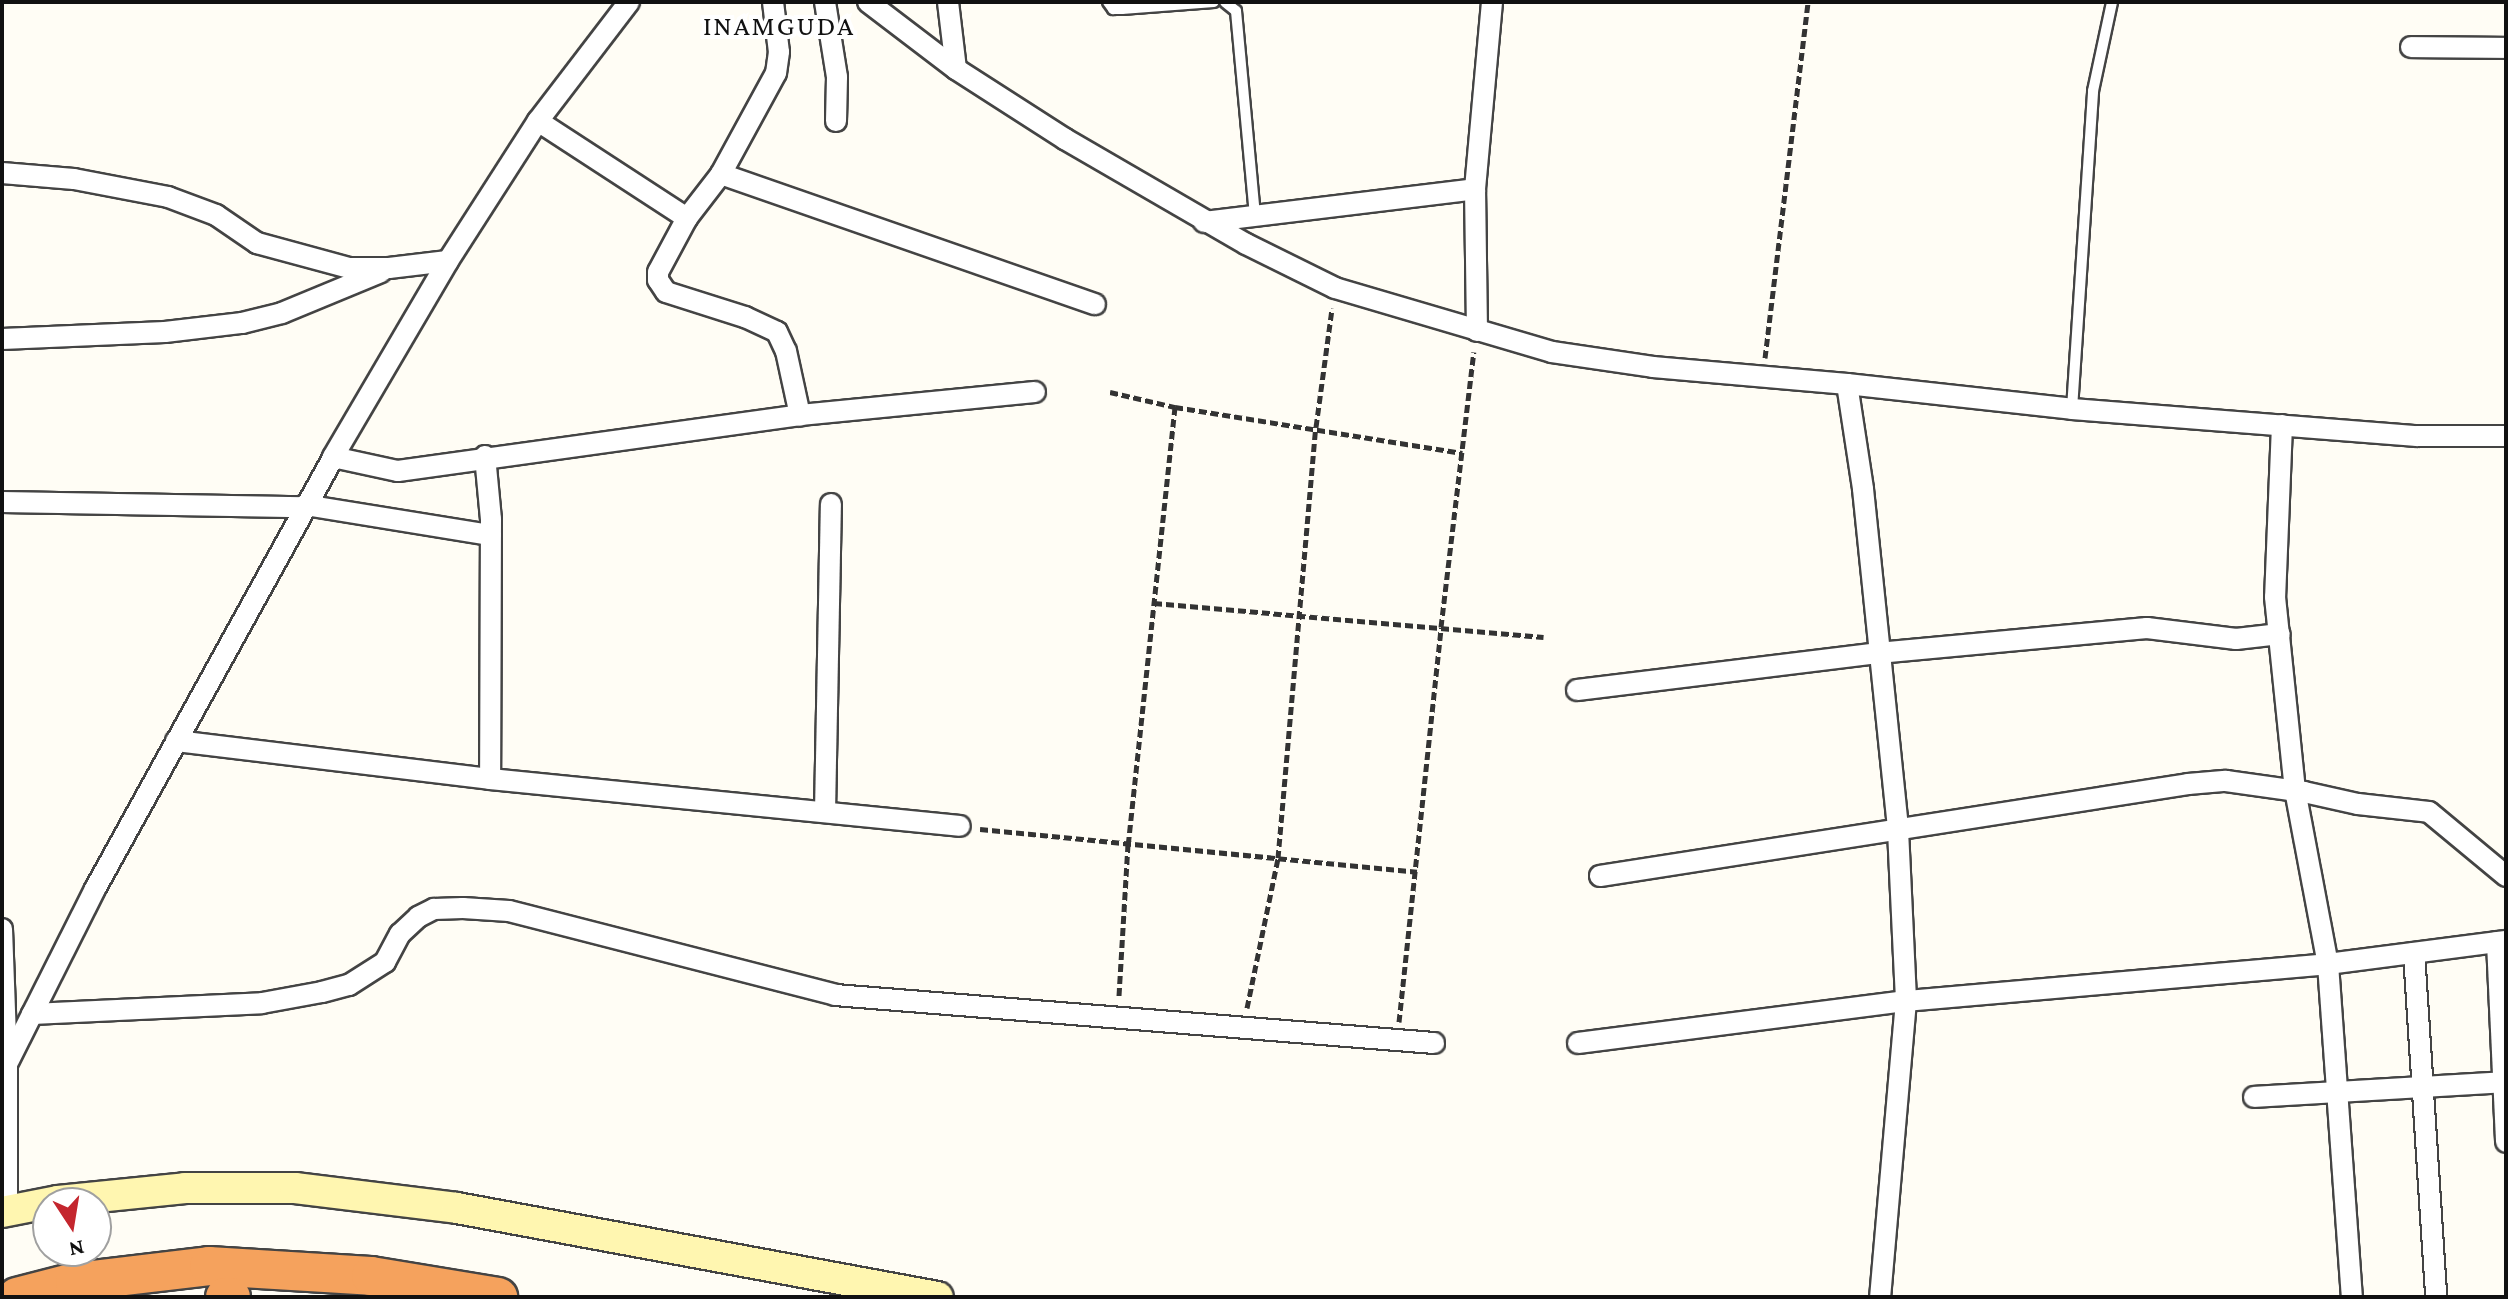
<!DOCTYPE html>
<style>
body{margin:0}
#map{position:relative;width:2508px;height:1299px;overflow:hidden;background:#fffdf5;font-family:"Crimson Pro",serif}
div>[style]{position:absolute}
.path>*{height:5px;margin-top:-2.5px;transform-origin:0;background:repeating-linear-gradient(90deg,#333 0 8px,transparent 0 12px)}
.roads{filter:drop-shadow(2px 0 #444) drop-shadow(-2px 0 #444) drop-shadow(0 2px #444) drop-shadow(0 -2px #444)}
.lane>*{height:10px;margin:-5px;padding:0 5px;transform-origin:5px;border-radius:5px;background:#fff}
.street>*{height:20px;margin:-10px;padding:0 10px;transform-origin:10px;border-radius:10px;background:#fff}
.secondary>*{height:30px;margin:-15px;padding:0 15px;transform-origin:15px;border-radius:15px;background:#fff6b0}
.highway>*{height:38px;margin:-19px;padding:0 19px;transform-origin:19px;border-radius:19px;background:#f5a25d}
span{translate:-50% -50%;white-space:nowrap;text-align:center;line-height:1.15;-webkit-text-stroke:8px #fff;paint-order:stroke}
.quarter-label{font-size:28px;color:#111;letter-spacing:2px}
.frame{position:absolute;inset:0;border:4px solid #111;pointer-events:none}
.north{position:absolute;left:32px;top:1187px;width:80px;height:80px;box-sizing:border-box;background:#fff;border:2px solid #a0a0a0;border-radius:50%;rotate:168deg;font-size:22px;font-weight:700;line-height:32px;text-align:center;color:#111}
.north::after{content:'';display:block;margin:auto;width:28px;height:36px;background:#c4262e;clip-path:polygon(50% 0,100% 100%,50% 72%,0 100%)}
</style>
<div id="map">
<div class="path">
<i style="left:1765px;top:358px;width:359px;rotate:-83.1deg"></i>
<i style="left:1110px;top:392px;width:67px;rotate:13deg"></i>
<i style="left:1175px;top:407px;width:440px;rotate:96.1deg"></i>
<i style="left:1128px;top:844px;width:153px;rotate:93.4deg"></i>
<i style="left:1175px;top:407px;width:291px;rotate:9.1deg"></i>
<i style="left:1154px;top:603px;width:391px;rotate:5deg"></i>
<i style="left:980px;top:829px;width:439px;rotate:5.6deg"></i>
<i style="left:1247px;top:1008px;width:153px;rotate:-78.3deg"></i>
<i style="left:1278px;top:858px;width:433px;rotate:-85deg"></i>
<i style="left:1316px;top:427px;width:120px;rotate:-82.3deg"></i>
<i style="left:1399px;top:1022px;width:397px;rotate:-83.9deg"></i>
<i style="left:1441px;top:627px;width:277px;rotate:-83.2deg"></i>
</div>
<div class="roads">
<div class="lane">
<i style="left:1108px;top:2px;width:9px;rotate:54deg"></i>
<i style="left:1113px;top:9px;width:9px"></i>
<i style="left:1122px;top:9px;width:92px;rotate:-4.4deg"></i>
<i style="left:1225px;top:2px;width:14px;rotate:39deg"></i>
<i style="left:1236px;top:11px;width:205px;rotate:84.7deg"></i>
<i style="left:2072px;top:409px;width:319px;rotate:-86.2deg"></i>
<i style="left:2093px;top:91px;width:91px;rotate:-77.9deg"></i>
</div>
<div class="street">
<i style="left:773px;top:2px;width:50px;rotate:83.2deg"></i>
<i style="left:779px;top:52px;width:21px;rotate:98deg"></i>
<i style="left:776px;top:73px;width:115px;rotate:118.6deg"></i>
<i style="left:721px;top:174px;width:56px;rotate:127.7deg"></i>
<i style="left:687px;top:218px;width:61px;rotate:118.2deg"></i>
<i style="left:658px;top:272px;width:8px;rotate:90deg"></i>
<i style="left:658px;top:280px;width:14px;rotate:56deg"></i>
<i style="left:666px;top:292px;width:83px;rotate:17.6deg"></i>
<i style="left:745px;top:317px;width:35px;rotate:25deg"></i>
<i style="left:777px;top:332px;width:21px;rotate:65deg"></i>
<i style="left:786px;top:351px;width:66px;rotate:77.7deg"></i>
<i style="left:825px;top:2px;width:76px;rotate:80.9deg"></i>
<i style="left:837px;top:77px;width:44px;rotate:91.3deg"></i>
<i style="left:868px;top:2px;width:111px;rotate:37.3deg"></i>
<i style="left:956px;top:69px;width:130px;rotate:32.7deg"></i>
<i style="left:1065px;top:139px;width:209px;rotate:30.1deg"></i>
<i style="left:1246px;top:244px;width:99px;rotate:26.3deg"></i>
<i style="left:1335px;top:288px;width:226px;rotate:16.4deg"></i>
<i style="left:1552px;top:352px;width:102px;rotate:8.4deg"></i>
<i style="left:1653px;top:367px;width:195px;rotate:5deg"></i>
<i style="left:1847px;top:384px;width:226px;rotate:6.3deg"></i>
<i style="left:2072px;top:409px;width:346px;rotate:4.5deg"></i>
<i style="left:2417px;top:436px;width:89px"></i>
<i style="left:948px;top:2px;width:67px;rotate:83.2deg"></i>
<i style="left:2411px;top:47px;width:95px;rotate:0.6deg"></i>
<i style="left:538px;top:121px;width:178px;rotate:33.1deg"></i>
<i style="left:2px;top:173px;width:72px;rotate:4.8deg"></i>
<i style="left:74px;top:179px;width:96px;rotate:10.8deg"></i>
<i style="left:168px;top:197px;width:51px;rotate:20.6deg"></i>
<i style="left:216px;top:215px;width:50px;rotate:34.3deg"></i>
<i style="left:257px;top:243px;width:95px;rotate:15.2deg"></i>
<i style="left:349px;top:268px;width:40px"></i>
<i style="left:389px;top:268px;width:59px;rotate:-6.8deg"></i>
<i style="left:721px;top:174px;width:396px;rotate:19.2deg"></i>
<i style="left:1204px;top:222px;width:273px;rotate:-6.9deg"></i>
<i style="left:1477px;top:331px;width:142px;rotate:-90.8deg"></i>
<i style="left:1475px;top:189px;width:188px;rotate:-84.8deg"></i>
<i style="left:2px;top:339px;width:163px;rotate:-2.5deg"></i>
<i style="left:165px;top:332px;width:78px;rotate:-6.7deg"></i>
<i style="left:242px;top:323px;width:41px;rotate:-14deg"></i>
<i style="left:282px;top:313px;width:107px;rotate:-22.5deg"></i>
<i style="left:1847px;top:384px;width:106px;rotate:81.3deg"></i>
<i style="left:1863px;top:489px;width:343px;rotate:84.1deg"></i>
<i style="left:1898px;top:830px;width:171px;rotate:87.3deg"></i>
<i style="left:1906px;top:1001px;width:297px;rotate:95deg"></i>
<i style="left:2282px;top:425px;width:172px;rotate:92.3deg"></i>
<i style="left:2275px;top:597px;width:194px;rotate:84.1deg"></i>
<i style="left:2295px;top:790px;width:177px;rotate:79.3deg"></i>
<i style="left:2328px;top:964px;width:334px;rotate:85.9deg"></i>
<i style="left:485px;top:456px;width:63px;rotate:84.6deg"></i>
<i style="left:491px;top:519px;width:260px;rotate:90.2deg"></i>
<i style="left:333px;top:457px;width:66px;rotate:12.2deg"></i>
<i style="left:398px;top:471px;width:406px;rotate:-7.9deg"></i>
<i style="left:800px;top:415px;width:236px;rotate:-5.6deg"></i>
<i style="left:2px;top:502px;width:301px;rotate:1deg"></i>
<i style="left:305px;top:505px;width:188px;rotate:9.2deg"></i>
<i style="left:1577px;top:690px;width:303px;rotate:-7deg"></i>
<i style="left:1878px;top:653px;width:270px;rotate:-5.3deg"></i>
<i style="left:2147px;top:628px;width:90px;rotate:7deg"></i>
<i style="left:2236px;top:639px;width:44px;rotate:-6.5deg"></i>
<i style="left:176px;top:741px;width:316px;rotate:6.9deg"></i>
<i style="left:490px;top:779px;width:472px;rotate:5.7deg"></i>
<i style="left:825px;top:812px;width:308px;rotate:-88.9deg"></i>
<i style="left:1600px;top:876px;width:595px;rotate:-8.89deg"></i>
<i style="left:2188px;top:784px;width:38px;rotate:-5deg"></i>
<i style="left:2226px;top:781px;width:79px;rotate:8deg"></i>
<i style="left:2304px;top:792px;width:55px;rotate:12.5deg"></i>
<i style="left:2358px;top:804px;width:71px;rotate:6.4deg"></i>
<i style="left:2429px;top:812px;width:100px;rotate:39.7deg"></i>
<i style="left:2px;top:929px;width:135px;rotate:87.9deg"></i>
<i style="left:7px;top:1064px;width:147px;rotate:90deg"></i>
<i style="left:2497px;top:942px;width:200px;rotate:87.4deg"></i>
<i style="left:2414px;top:953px;width:345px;rotate:86.3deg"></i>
<i style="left:32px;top:1014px;width:230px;rotate:-2.7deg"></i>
<i style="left:262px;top:1003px;width:61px;rotate:-10.4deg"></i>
<i style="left:322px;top:992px;width:28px;rotate:-15deg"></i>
<i style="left:349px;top:985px;width:43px;rotate:-32.6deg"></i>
<i style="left:385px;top:962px;width:32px;rotate:-62deg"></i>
<i style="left:400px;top:934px;width:25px;rotate:-43deg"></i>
<i style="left:418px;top:917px;width:18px;rotate:-27deg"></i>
<i style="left:434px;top:909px;width:29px;rotate:-2deg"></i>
<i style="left:463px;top:908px;width:46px;rotate:3.7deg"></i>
<i style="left:509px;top:911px;width:337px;rotate:14.4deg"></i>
<i style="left:835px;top:995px;width:601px;rotate:4.58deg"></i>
<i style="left:1578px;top:1043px;width:331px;rotate:-7.3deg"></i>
<i style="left:1906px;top:1001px;width:424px;rotate:-5deg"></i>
<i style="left:2328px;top:964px;width:179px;rotate:-7.4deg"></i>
<i style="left:7px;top:1064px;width:196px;rotate:-63.3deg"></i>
<i style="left:95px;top:889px;width:493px;rotate:-61.1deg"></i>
<i style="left:333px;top:457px;width:227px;rotate:-59.6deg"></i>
<i style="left:448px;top:261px;width:166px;rotate:-57.3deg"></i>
<i style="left:538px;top:121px;width:150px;rotate:-52.6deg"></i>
<i style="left:2254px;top:1097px;width:252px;rotate:-3.4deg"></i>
</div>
<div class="secondary">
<i style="left:2px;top:1212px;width:57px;rotate:-11.1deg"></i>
<i style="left:58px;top:1201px;width:128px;rotate:-5.8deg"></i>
<i style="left:185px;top:1188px;width:110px"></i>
<i style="left:295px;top:1188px;width:163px;rotate:7deg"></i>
<i style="left:457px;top:1208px;width:489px;rotate:10.5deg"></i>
</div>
<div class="highway">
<i style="left:17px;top:1297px;width:60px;rotate:-14.5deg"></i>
<i style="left:75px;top:1282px;width:135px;rotate:-6.8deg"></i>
<i style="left:209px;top:1266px;width:162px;rotate:3.5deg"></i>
<i style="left:371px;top:1276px;width:129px;rotate:9.4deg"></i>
<i style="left:225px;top:1297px;width:6px"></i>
</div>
</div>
<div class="quarter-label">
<span style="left:779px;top:26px">INAMGUDA</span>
</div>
<div class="frame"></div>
<div class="north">N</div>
</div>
